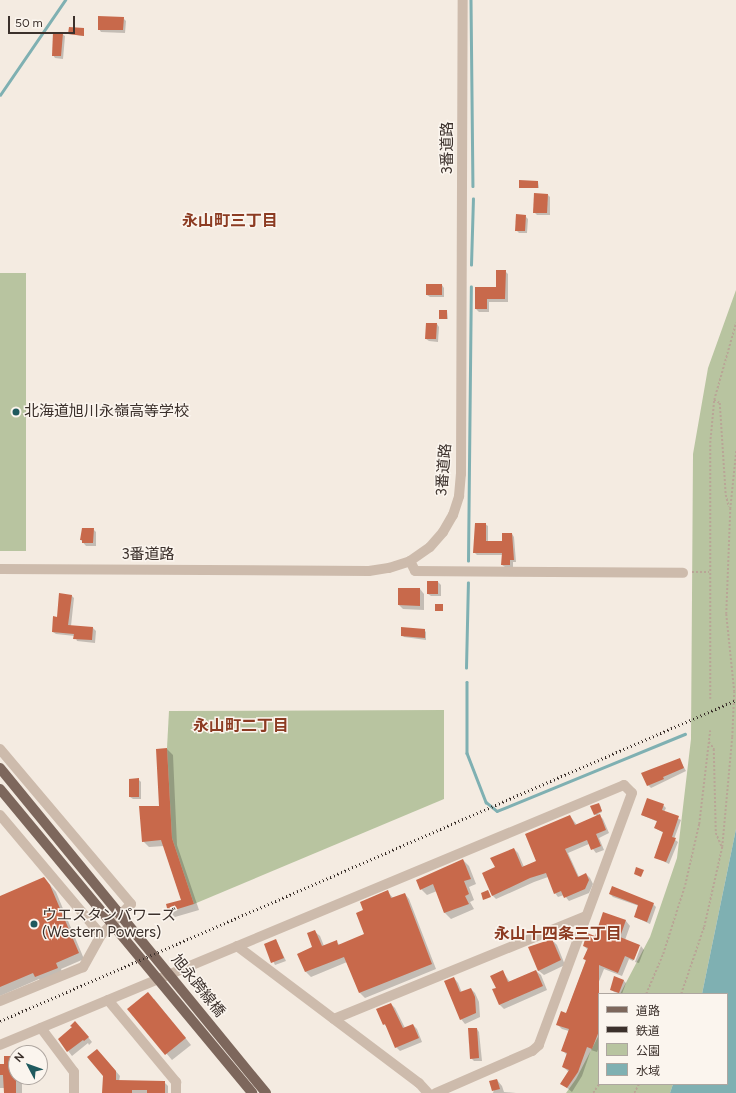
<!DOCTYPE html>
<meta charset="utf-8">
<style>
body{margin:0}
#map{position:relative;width:736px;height:1093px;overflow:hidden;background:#f4ebe1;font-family:Figtree,"Noto Sans JP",sans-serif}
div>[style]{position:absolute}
.green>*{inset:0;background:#b8c4a0}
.water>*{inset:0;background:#7fb0b2}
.shadow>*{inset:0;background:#0003}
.stream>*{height:2.5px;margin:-1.25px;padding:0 1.25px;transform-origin:1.25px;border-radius:1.25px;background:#7fb0b2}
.building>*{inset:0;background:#c8694b}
.path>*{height:1.5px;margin-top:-0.75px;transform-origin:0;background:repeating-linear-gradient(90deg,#b9a596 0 2px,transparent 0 4px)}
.minor>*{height:10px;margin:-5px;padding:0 5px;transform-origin:5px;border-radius:5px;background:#cdbbac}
.primary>*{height:10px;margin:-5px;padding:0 5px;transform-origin:5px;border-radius:5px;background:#7d675c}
.rail>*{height:2.5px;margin-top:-1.25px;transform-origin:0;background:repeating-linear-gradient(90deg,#3b302b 0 1px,transparent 0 4px)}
.dots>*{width:11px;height:11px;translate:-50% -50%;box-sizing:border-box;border:2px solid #fbf5ee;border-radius:50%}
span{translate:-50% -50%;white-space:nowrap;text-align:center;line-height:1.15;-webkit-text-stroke:3px #fbf5ee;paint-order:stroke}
.street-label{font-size:15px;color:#3b302b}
.poi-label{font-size:15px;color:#3b302b}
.left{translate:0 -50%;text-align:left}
.neighbourhood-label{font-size:16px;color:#8c3b22;font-weight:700}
.legend{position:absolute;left:598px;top:993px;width:130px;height:92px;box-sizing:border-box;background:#fbf5ee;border:1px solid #aea6a0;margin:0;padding:5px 7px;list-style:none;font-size:12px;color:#3b302b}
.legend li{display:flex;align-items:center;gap:8px;height:20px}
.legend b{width:20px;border:1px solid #aea6a0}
.north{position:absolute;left:8px;top:1045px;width:40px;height:40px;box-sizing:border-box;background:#fbf5ee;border:1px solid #aea6a0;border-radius:50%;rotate:311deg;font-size:11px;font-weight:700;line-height:16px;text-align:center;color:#3b302b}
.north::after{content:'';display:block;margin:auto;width:14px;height:18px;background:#1f5a5e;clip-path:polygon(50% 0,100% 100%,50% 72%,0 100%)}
.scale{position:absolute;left:8px;top:16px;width:67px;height:18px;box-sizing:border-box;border:2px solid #3b302b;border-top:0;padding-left:5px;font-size:12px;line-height:14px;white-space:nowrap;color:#3b302b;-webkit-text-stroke:3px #fbf5ee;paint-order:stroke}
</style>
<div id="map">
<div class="green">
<i style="clip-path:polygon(0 273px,26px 273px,26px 551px,0 551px)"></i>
<i style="clip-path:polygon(736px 290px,736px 829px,702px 994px,620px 994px,650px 937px,677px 858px,691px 739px,693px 454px,708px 368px)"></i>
<i style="clip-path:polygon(444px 710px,444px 799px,194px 904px,172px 838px,167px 748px,169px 711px)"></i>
<i style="clip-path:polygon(599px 1035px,599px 1084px,673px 1084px,670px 1093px,566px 1093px,576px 1079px)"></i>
</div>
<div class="water">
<i style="clip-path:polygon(736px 829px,736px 1093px,670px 1093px,673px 1084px,727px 1084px,727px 994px,702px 994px)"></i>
</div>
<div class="shadow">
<i style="clip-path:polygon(123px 18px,126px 21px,125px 33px,101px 32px,99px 29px)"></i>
<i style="clip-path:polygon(84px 29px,84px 36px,69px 34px)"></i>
<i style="clip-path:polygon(62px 34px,65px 36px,63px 59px,55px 58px,53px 55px)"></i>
<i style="clip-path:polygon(520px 181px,538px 182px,539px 188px,521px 188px)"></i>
<i style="clip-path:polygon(548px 195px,550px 197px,550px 215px,537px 215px,534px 212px)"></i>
<i style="clip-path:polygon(525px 216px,528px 219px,527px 233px,519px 233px,516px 230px)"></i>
<i style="clip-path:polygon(505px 271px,508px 274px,508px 302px,489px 302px,489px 312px,479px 312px,476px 309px,497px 288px)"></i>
<i style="clip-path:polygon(442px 285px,444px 288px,444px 297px,430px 297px,427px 295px)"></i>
<i style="clip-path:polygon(447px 311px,448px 319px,441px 319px,440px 318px)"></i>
<i style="clip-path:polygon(437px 324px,439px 327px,438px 342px,429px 341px,426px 339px)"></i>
<i style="clip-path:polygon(485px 524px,488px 526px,488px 542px,503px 542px,512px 534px,514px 537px,516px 562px,513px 562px,513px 567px,505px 567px,502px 565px,503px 555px,477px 555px,474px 552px)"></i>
<i style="clip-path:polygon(93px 529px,96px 532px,96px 546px,86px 546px,81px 540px)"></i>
<i style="clip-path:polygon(438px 582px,441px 585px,441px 596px,431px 596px,428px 594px)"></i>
<i style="clip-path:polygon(399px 589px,420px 589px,424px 594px,424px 610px,403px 609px,399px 605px)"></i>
<i style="clip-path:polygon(71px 595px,74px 598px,71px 626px,93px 628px,96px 631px,95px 643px,77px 641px,75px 636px,56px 634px,53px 632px,58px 618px)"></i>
<i style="clip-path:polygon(424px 630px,426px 632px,426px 640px,404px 637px,402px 635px)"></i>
<i style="clip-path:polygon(167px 749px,173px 755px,177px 845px,199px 910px,175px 917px,169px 911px,182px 901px,164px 846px,149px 847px,143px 841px,160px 807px)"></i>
<i style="clip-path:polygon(680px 760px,686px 771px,651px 788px,648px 785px)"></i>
<i style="clip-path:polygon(138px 779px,141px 782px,141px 799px,133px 799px,130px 797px)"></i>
<i style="clip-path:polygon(600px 805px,602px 812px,598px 814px,603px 819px,609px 833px,599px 838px,604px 850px,596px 853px,589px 844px,568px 853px,579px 877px,586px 874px,590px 878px,593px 884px,589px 893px,569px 901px,564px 895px,558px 897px,555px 893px,548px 877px,534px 882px,496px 899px,492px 895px,496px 868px,514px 849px,518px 853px,524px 867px,537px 862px,570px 816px,577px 825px,597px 816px,594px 814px)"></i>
<i style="clip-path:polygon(663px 805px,666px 808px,664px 812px,681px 820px,674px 839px,678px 842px,669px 864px,655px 857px,664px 833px,655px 828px,658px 822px,642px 815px)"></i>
<i style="clip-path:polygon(463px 860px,469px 866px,476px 884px,469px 887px,474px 900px,470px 902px,474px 909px,451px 919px,445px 913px,437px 891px,427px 895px,421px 889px)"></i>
<i style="clip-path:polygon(44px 878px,56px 892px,84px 959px,61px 969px,63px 974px,42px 983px,39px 979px,0 996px,0 897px)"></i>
<i style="clip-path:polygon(388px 892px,393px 898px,405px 894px,409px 899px,436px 969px,365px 998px,360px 993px,347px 962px,311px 977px,306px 972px,298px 954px,313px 947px,315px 932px,320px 936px,324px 946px,336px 942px,340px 945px,366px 934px,364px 911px)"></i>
<i style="clip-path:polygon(610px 894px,653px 904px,656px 907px,650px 924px,635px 917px,639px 906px,613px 897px)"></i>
<i style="clip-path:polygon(604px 913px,626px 921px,630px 926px,625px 940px,641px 946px,639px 946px,633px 961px,629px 959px,622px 976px,604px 969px,594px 994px,599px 996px,599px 1047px,597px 1052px,591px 1050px,582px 1076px,572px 1092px,561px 1083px,569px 1072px,563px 1067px,567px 1055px,562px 1050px,569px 1031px,562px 1029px,557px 1024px,566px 1014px,586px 961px,584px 959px,588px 950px,584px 946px,595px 938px)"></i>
<i style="clip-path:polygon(276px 940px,286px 961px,275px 965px,265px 944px)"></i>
<i style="clip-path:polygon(552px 940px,557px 945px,565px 965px,544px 975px,539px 971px,530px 947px)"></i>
<i style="clip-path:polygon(641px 946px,644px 950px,639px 963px,635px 962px)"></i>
<i style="clip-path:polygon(502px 971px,510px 982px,536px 971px,541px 975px,547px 990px,504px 1009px,499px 1004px,497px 988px)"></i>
<i style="clip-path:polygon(454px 978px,458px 983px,462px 993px,471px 989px,475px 993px,479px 1002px,480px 1017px,465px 1024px,461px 1019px)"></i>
<i style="clip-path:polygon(623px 980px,626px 983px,622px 994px,614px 992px,611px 989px)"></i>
<i style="clip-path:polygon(154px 999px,191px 1045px,172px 1060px,129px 1009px)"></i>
<i style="clip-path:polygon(391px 1004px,395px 1008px,405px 1028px,413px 1025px,417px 1029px,422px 1042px,400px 1051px,396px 1047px,388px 1028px,384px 1024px)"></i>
<i style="clip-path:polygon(80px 1027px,92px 1042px,89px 1045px,88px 1043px,72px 1056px,59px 1039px)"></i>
<i style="clip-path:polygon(477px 1029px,479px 1032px,482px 1061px,474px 1061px,471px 1058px)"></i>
<i style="clip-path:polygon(101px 1054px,120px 1076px,119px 1081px,164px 1082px,168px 1086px,168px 1093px,103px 1093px,104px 1075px)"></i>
<i style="clip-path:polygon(16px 1057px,16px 1077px,22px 1077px,22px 1093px,5px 1093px,5px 1088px,0 1088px,0 1065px,5px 1065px)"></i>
<i style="clip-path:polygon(497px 1080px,502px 1086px,504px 1092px,516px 1093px,493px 1093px)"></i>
</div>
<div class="stream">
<i style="left:471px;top:0;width:186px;rotate:89.4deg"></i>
<i style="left:0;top:95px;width:115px;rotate:-55.6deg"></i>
<i style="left:471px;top:265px;width:66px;rotate:-88.3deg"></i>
<i style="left:468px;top:561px;width:274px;rotate:-89.4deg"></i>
<i style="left:466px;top:668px;width:85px;rotate:-88.7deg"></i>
<i style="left:467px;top:682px;width:71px;rotate:90deg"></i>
<i style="left:467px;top:753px;width:53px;rotate:68.8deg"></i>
<i style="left:486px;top:802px;width:14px;rotate:39deg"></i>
<i style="left:497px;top:811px;width:203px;rotate:-22.3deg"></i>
</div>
<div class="building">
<i style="clip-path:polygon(98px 16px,124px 17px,123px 30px,98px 30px)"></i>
<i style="clip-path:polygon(69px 27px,84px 28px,84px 36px,68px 34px)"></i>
<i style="clip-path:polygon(53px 32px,63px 33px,61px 56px,52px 56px)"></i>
<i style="clip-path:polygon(519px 180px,538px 181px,538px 188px,519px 188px)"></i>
<i style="clip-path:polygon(534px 193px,548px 194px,547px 213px,533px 213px)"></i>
<i style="clip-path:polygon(516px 214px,526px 215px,525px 231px,515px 231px)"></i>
<i style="clip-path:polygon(496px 270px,506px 270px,505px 299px,487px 299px,487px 309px,475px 309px,475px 287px,496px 287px)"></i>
<i style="clip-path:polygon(426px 284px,442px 284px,442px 295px,426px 295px)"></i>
<i style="clip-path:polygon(439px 310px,447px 310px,447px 319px,439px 319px)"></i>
<i style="clip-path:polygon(426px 323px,437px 323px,436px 339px,425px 339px)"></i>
<i style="clip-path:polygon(475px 523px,486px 523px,486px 541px,502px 541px,502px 533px,512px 533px,514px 560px,510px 560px,510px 565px,501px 565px,502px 553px,473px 553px)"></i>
<i style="clip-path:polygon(82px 528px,94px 528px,93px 543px,82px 543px,82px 540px,80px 540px)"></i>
<i style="clip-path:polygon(427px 581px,438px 581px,438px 594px,427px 594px)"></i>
<i style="clip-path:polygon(398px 588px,420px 588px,420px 606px,398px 605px)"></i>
<i style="clip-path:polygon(59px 593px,72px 595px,68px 625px,93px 627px,92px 640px,73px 639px,74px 634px,52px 632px,53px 616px,57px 617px)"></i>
<i style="clip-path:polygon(435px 604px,443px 604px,443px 611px,435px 611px)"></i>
<i style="clip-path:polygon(401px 627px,425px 629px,425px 638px,401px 636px)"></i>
<i style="clip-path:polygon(167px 748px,172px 838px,194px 904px,168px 912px,166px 904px,181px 900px,161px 840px,142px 842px,139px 806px,159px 806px,156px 749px)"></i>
<i style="clip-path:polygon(680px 758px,684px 768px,663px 777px,664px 779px,647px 786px,641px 773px)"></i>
<i style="clip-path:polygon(139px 778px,139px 797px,129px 797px,129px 779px)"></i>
<i style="clip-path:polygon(647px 798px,664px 804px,662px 810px,679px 816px,672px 837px,676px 838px,666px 862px,654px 858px,663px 832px,654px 828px,657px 821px,641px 815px)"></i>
<i style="clip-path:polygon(599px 803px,602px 811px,594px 815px,590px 806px)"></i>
<i style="clip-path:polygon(600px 814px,606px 830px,596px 834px,601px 846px,591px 850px,587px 840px,565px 849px,578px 877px,586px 873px,589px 880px,585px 889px,564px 898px,561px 891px,554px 894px,546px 873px,530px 878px,492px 896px,482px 873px,495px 867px,490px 858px,514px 848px,522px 867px,536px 861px,525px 834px,570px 815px,575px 825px)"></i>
<i style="clip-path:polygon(463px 859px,471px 879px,464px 881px,469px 894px,465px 896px,469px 904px,444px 913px,433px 884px,420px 890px,416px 880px)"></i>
<i style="clip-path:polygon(636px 867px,644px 870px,641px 877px,634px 874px)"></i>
<i style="clip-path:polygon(44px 877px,50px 885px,79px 953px,56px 963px,58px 968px,35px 977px,33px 973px,0 987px,0 896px)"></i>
<i style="clip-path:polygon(612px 886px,654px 903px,647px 922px,634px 917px,638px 905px,609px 894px)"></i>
<i style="clip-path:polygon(388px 890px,391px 898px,405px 893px,432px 964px,359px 993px,344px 957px,305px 972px,297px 954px,312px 947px,307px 933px,315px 930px,322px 946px,337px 940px,338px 945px,364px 934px,356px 913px,363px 910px,360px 902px)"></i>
<i style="clip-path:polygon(488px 890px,491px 897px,483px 900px,481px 893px)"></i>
<i style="clip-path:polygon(603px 912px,626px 920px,620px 937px,640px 945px,634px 960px,625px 956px,618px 973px,599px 965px,599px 1031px,592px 1049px,587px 1047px,578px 1072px,567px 1088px,560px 1084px,569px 1070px,562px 1067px,567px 1053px,561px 1051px,569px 1029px,556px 1025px,561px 1011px,566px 1013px,586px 960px,583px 959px,588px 948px,583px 946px,587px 933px,595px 936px)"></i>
<i style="clip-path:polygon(276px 939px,284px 958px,271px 963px,264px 944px)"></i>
<i style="clip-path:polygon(552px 939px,561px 960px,538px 971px,528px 947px)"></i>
<i style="clip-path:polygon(503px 970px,508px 982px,536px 970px,543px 986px,499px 1005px,492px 989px,496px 988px,490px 976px)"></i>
<i style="clip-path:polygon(614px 976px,624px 980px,619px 993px,610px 990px)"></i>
<i style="clip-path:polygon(454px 977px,460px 992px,471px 988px,475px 997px,476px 1013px,460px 1020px,444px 981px)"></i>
<i style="clip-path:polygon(148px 992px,186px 1038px,165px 1055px,127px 1009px)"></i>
<i style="clip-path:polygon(391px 1003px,403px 1028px,413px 1024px,419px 1038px,395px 1048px,385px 1024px,383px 1025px,376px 1009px)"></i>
<i style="clip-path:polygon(75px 1021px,89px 1037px,84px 1041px,83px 1040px,67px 1052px,58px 1039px,72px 1027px,70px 1026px)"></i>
<i style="clip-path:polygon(468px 1028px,477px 1028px,479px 1058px,470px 1059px)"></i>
<i style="clip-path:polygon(97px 1049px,116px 1071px,116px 1080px,165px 1081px,165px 1093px,147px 1093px,147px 1090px,132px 1090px,132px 1093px,102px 1093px,103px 1076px,87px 1057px)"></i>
<i style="clip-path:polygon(4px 1056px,16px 1056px,16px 1093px,4px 1093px,3px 1075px,0 1075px,0 1064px,4px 1064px)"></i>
<i style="clip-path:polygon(497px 1079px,500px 1089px,492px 1091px,489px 1081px)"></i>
</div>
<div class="path">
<i style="left:714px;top:400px;width:7px;rotate:27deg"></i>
<i style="left:720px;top:403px;width:92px;rotate:86.3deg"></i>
<i style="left:726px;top:495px;width:12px;rotate:76deg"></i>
<i style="left:692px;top:572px;width:17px"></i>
<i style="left:710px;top:699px;width:256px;rotate:-90deg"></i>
<i style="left:710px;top:443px;width:43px;rotate:-84.7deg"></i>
<i style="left:714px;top:400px;width:80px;rotate:-74.1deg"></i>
<i style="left:709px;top:742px;width:9px;rotate:54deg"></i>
<i style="left:714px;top:749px;width:84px;rotate:88.6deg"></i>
<i style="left:716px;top:833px;width:15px;rotate:67deg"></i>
<i style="left:646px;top:994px;width:43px;rotate:-67deg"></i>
<i style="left:663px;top:954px;width:72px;rotate:-72.3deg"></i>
<i style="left:685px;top:885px;width:63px;rotate:-77.1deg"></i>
<i style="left:699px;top:824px;width:94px;rotate:-83.3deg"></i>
<i style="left:681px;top:994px;width:71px;rotate:-71.1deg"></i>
<i style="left:704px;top:927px;width:82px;rotate:-77.3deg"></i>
<i style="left:722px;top:847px;width:110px;rotate:-84.8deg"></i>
<i style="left:732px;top:737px;width:45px;rotate:-87.5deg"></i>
<i style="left:734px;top:692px;width:78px;rotate:-95.9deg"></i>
<i style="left:726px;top:614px;width:105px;rotate:-87.8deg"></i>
<i style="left:730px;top:509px;width:58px;rotate:-84.1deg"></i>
<i style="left:593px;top:1093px;width:11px;rotate:-56deg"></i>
<i style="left:634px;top:1093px;width:10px;rotate:-61deg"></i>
</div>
<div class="minor">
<i style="left:410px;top:561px;width:11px;rotate:63deg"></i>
<i style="left:415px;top:571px;width:268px;rotate:0.4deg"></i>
<i style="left:0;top:569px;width:369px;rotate:0.3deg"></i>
<i style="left:369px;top:571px;width:20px;rotate:-9deg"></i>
<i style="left:389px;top:568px;width:22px;rotate:-18deg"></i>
<i style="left:410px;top:561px;width:24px;rotate:-35deg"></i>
<i style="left:430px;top:547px;width:20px;rotate:-49deg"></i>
<i style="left:443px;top:532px;width:20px;rotate:-60deg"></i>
<i style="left:453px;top:515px;width:20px;rotate:-72deg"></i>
<i style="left:459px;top:496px;width:22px;rotate:-85deg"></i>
<i style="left:461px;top:474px;width:474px;rotate:-89.8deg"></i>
<i style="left:0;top:749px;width:203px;rotate:49.8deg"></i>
<i style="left:131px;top:904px;width:43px;rotate:134.1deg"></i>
<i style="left:101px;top:935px;width:37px;rotate:119deg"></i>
<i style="left:83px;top:967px;width:90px;rotate:157.7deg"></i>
<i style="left:0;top:815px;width:157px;rotate:49.9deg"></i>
<i style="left:237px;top:946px;width:228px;rotate:37deg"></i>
<i style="left:419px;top:1083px;width:13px;rotate:48deg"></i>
<i style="left:108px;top:1000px;width:107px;rotate:50.3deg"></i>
<i style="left:176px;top:1082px;width:11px;rotate:90deg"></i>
<i style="left:334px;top:1019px;width:272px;rotate:-22.2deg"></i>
<i style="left:41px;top:1028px;width:55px;rotate:53.1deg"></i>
<i style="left:74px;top:1072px;width:21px;rotate:90deg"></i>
<i style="left:0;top:1045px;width:676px;rotate:-22.62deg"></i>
<i style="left:624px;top:785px;width:11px;rotate:45deg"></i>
<i style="left:632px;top:793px;width:269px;rotate:110.3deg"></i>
<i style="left:539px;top:1045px;width:9px;rotate:139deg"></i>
<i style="left:532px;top:1051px;width:105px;rotate:156.4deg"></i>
</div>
<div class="primary">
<i style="left:0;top:768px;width:420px;rotate:50.7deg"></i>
<i style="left:0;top:789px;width:395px;rotate:50.3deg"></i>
</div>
<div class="rail">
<i style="left:0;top:1021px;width:803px;rotate:-23.56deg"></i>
</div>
<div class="dots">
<i style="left:16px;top:412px;background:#1f5a5e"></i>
<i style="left:34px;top:924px;background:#1f5a5e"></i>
</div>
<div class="street-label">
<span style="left:448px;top:148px;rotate:-90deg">3番道路</span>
<span style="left:444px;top:470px;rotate:-85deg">3番道路</span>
<span style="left:148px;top:555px">3番道路</span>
<span style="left:198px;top:986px;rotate:51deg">旭永跨線橋</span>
</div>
<div class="poi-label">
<span class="left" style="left:24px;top:412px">北海道旭川永嶺高等学校</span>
<span class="left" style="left:42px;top:924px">ウエスタンパワーズ<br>(Western Powers)</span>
</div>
<div class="neighbourhood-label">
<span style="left:230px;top:221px">永山町三丁目</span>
<span style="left:241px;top:726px">永山町二丁目</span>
<span style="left:558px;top:934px">永山十四条三丁目</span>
</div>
<ul class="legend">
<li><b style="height:5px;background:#7d675c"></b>道路</li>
<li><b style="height:5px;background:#3b302b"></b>鉄道</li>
<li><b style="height:11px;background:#b8c4a0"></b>公園</li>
<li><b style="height:11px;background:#7fb0b2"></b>水域</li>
</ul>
<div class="north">N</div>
<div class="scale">50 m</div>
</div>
